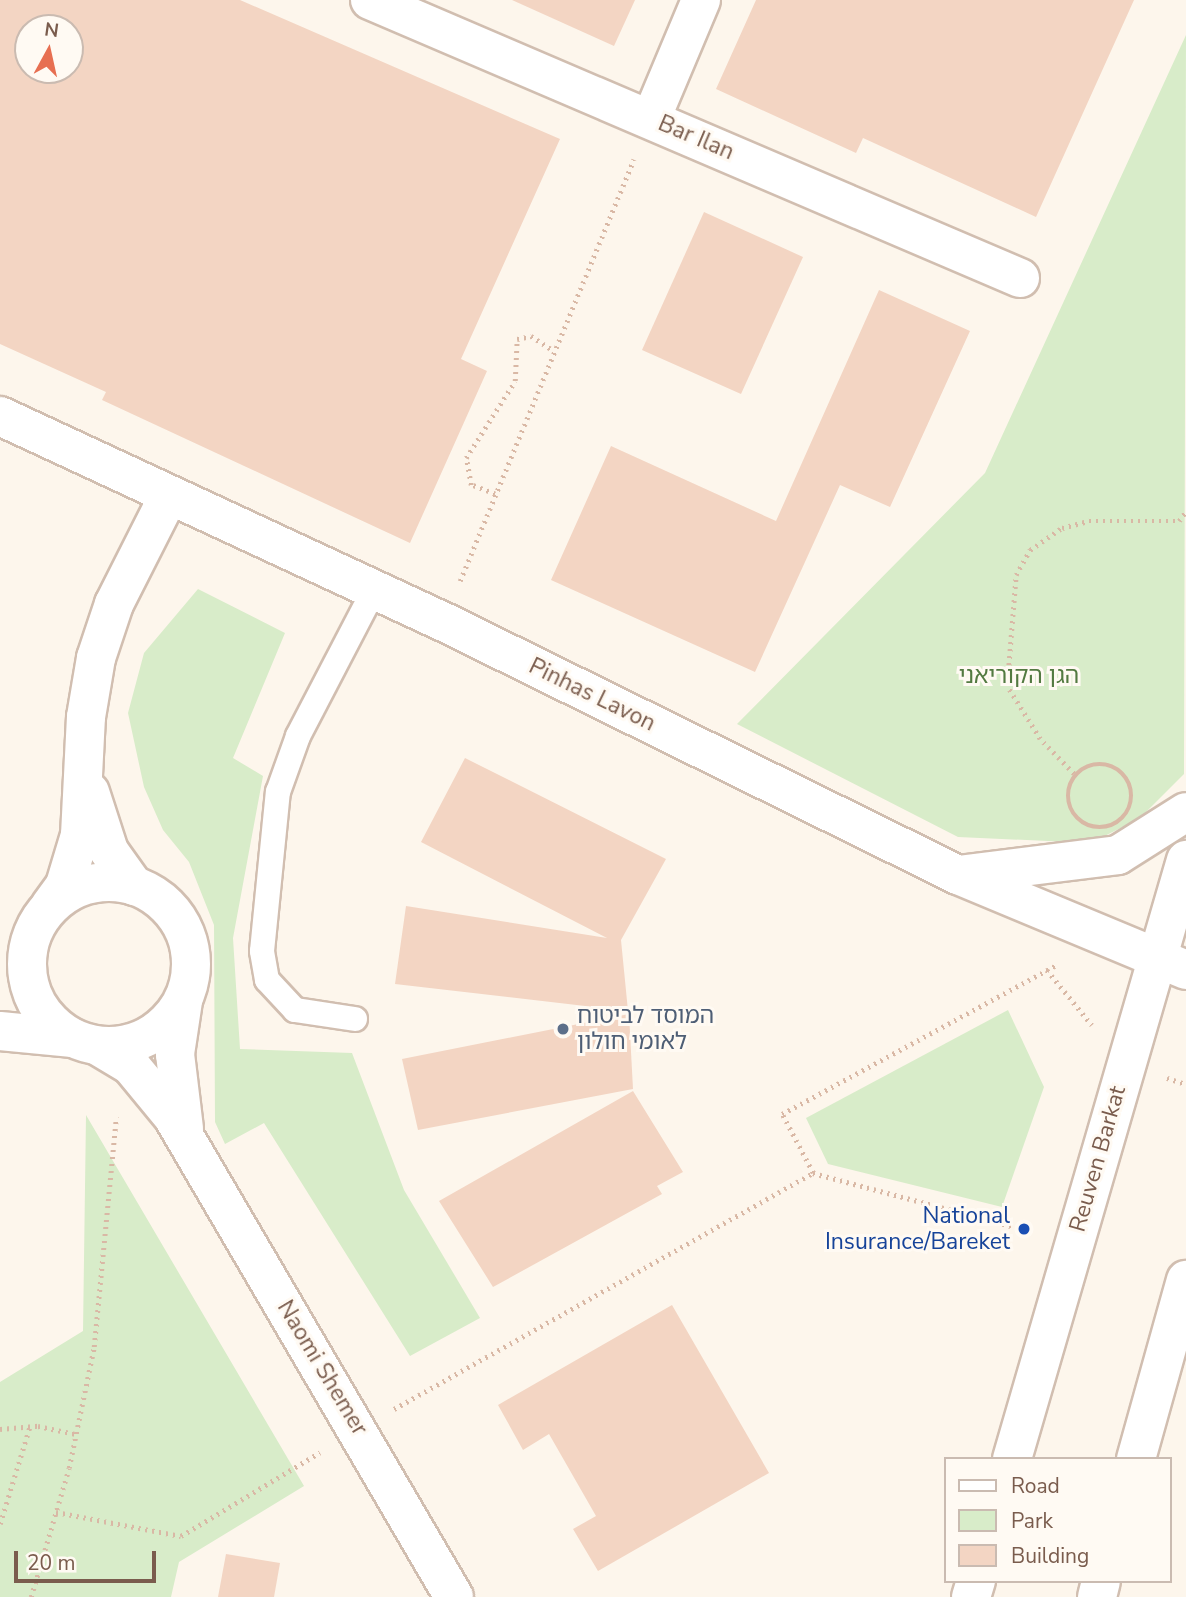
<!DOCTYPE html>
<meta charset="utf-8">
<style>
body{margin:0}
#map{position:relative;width:1186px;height:1597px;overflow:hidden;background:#fdf6ec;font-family:"Nunito Sans","Noto Sans Hebrew",sans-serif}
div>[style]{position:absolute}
.green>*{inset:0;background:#d8ecc9}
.building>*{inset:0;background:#f3d5c3}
.path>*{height:4.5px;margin-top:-2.25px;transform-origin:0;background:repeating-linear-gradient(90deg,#d9b8a5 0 2px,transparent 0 7px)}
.path>.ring{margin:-2.25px;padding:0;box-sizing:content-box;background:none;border:4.5px solid #d9b8a5;border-radius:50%}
.roads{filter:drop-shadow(2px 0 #d1beb0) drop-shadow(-2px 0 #d1beb0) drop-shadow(0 2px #d1beb0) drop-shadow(0 -2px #d1beb0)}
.service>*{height:24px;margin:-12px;padding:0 12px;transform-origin:12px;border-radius:12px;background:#fff}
.minor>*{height:38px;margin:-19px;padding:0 19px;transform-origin:19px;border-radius:19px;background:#fff}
.minor>.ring{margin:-19px;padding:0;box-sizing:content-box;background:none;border:38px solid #fff;border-radius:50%}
.tertiary>*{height:38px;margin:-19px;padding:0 19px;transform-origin:19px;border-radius:19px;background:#fff}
.dots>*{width:19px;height:19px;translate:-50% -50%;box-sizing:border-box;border:4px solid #fffaf3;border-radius:50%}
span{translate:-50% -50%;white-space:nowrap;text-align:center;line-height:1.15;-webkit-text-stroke:6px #fffaf3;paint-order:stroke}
.street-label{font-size:23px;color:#7a5c4d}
.park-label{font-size:23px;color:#537a41}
.service-label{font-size:23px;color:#4e5e75}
.left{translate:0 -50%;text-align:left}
.transit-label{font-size:23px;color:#164399}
.right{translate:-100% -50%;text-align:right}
.legend{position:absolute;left:944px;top:1457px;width:228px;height:126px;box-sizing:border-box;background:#fffaf3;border:2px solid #cabbb1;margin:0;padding:9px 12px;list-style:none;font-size:21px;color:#7a5c4d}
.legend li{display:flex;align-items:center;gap:14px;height:35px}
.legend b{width:35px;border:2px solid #cabbb1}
.north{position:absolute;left:14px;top:14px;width:70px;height:70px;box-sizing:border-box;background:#fffaf3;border:2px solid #cabbb1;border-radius:50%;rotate:8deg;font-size:19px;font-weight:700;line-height:28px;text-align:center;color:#7a5c4d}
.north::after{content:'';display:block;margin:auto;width:24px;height:32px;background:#e76f51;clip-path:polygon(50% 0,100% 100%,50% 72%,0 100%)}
.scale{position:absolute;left:14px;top:1551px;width:142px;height:32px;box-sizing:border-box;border:4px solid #7a5c4d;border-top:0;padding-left:9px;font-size:21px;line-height:24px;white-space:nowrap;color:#7a5c4d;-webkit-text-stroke:5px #fffaf3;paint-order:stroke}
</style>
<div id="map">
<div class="green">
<i style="clip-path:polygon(1186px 35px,1184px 774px,1140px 818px,1091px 843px,958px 837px,737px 724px,985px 473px)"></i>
<i style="clip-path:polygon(198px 589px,285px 633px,233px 758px,263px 776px,233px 938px,240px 1049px,352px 1053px,404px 1190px,480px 1318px,410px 1356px,264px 1123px,225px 1144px,215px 1122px,214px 925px,189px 862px,163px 830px,144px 787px,128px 713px,144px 653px)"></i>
<i style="clip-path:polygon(1008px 1010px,1044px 1087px,1002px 1207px,828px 1164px,806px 1118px)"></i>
<i style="clip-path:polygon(86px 1115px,304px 1486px,179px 1562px,171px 1597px,0 1597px,0 1382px,83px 1331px)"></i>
</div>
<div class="building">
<i style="clip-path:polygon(evenodd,0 0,240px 0,560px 139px,461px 359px,487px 371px,410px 543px,102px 400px,106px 392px,0 344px,0 0,28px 28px,70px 28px,70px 70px,28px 70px,28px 28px)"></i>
<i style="clip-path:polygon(512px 0,635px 0,614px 46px)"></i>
<i style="clip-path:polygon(756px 0,1134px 0,1036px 217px,863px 138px,856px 153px,716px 89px)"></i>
<i style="clip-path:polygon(704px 212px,803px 257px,741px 394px,642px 350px)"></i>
<i style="clip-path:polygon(879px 290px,970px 331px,890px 507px,840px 485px,755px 672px,551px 580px,611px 446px,776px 521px)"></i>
<i style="clip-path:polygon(465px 758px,666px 859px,621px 940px,628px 1011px,395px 984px,406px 906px,607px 938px,421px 842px)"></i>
<i style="clip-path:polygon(629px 1014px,633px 1089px,418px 1130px,402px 1059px)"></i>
<i style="clip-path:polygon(633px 1091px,683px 1172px,657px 1186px,662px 1194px,493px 1287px,439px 1201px)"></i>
<i style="clip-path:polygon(672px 1305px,769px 1473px,598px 1571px,573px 1529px,596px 1516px,549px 1434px,523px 1450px,498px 1405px)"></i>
<i style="clip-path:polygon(226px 1554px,280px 1563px,274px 1597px,218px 1597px)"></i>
</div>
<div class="path">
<i style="left:495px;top:494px;width:26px;rotate:-159deg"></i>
<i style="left:471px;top:485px;width:27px;rotate:-100deg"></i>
<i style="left:466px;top:458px;width:91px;rotate:-57.5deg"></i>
<i style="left:515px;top:381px;width:42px;rotate:-87.3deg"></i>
<i style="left:517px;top:339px;width:14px;rotate:-12deg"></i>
<i style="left:531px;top:336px;width:27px;rotate:33deg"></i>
<i style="left:460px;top:581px;width:456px;rotate:-67.6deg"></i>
<i class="ring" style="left:1068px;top:764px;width:59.5px;height:59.5px"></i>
<i style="left:1074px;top:774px;width:49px;rotate:-134.2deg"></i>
<i style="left:1040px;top:739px;width:62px;rotate:-121.9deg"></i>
<i style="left:1007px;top:686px;width:111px;rotate:-85.4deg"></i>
<i style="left:1016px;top:575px;width:29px;rotate:-61deg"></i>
<i style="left:1030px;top:550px;width:39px;rotate:-35deg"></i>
<i style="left:1062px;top:528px;width:28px;rotate:-15deg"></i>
<i style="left:1089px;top:521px;width:90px"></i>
<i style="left:1179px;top:521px;width:12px;rotate:-55deg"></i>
<i style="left:1047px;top:970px;width:71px;rotate:50.7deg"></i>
<i style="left:1167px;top:1078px;width:20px;rotate:18deg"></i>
<i style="left:813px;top:1173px;width:67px;rotate:-117.7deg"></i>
<i style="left:782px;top:1114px;width:314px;rotate:-28.5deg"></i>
<i style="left:394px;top:1409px;width:481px;rotate:-29.4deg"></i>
<i style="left:813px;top:1173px;width:228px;rotate:15deg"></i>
<i style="left:0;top:1429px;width:38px;rotate:-5deg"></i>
<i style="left:38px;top:1426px;width:39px;rotate:12deg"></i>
<i style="left:56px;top:1512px;width:127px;rotate:10.9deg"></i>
<i style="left:181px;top:1536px;width:162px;rotate:-31.1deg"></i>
<i style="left:0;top:1524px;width:102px;rotate:-73deg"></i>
<i style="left:31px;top:1597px;width:134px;rotate:-73.6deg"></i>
<i style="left:69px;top:1468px;width:124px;rotate:-78.3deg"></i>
<i style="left:94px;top:1347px;width:231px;rotate:-84.5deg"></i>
</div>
<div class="roads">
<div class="service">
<i style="left:355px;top:1019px;width:61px;rotate:-171.5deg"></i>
<i style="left:295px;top:1010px;width:41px;rotate:-133deg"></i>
<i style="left:267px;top:980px;width:29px;rotate:-100deg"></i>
<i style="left:262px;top:951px;width:160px;rotate:-84.3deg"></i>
<i style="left:278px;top:792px;width:59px;rotate:-70.3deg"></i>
<i style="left:298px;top:736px;width:165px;rotate:-62.5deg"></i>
</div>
<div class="minor">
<i style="left:370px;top:0;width:707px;rotate:23.16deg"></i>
<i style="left:651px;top:119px;width:129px;rotate:-67.2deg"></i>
<i style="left:0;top:416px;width:489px;rotate:24.9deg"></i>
<i style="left:444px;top:622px;width:573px;rotate:26.21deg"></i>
<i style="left:958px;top:875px;width:247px;rotate:22.6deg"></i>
<i style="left:90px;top:792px;width:62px;rotate:72.1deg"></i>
<i style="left:109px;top:851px;width:43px;rotate:54.5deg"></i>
<i class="ring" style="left:27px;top:882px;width:126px;height:126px"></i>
<i style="left:50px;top:906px;width:26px;rotate:-54deg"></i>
<i style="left:65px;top:885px;width:52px;rotate:-73.3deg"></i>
<i style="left:80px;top:835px;width:118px;rotate:-87.1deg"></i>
<i style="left:86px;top:717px;width:60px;rotate:-80.4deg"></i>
<i style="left:96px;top:658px;width:57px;rotate:-71.6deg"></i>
<i style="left:114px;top:604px;width:122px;rotate:-63.2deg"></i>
<i style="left:183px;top:1001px;width:54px;rotate:98.6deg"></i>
<i style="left:175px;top:1054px;width:75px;rotate:83.1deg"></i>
<i style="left:0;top:1031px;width:73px;rotate:5.5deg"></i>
<i style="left:98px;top:1046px;width:39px;rotate:31deg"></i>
<i style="left:131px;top:1066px;width:66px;rotate:50.5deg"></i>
<i style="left:173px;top:1117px;width:556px;rotate:59.65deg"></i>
</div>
<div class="tertiary">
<i style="left:958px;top:875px;width:161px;rotate:-7.1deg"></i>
<i style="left:1118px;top:855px;width:80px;rotate:-32.3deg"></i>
<i style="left:1012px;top:1459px;width:624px;rotate:-73.8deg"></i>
<i style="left:1136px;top:1459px;width:186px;rotate:-74.4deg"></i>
<i style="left:971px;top:1597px;width:17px;rotate:-73deg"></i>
<i style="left:1097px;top:1597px;width:16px;rotate:-76deg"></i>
</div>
</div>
<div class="dots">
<i style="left:563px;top:1029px;background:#5c6f8a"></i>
<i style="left:1024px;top:1229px;background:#1a4fb4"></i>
</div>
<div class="street-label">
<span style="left:696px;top:138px;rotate:23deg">Bar Ilan</span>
<span style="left:592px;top:695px;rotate:26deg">Pinhas Lavon</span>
<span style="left:1098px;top:1159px;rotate:-74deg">Reuven Barkat</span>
<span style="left:322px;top:1368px;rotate:59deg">Naomi Shemer</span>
</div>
<div class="park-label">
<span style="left:1019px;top:676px">הגן הקוריאני</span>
</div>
<div class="service-label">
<span class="left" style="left:577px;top:1029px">המוסד לביטוח<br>לאומי חולון</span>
</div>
<div class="transit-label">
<span class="right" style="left:1010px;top:1229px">National<br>Insurance/Bareket</span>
</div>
<ul class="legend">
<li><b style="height:9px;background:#fff"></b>Road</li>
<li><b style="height:19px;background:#d8ecc9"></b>Park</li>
<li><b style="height:19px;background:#f3d5c3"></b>Building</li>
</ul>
<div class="north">N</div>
<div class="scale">20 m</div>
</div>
